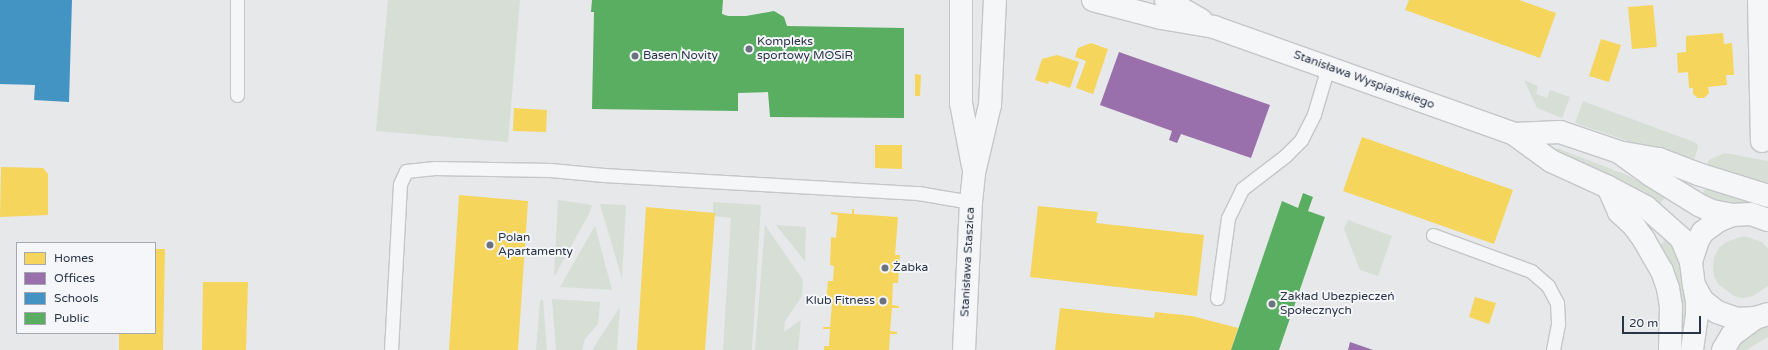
<!DOCTYPE html>
<meta charset="utf-8">
<style>
body{margin:0}
#map{position:relative;width:1768px;height:350px;overflow:hidden;background:#e6e8ea;font-family:"Varela Round",sans-serif}
div>[style]{position:absolute}
.green>*{inset:0;background:#d6ded6}
.homes>*{inset:0;background:#f6d55c}
.offices>*{inset:0;background:#9970ab}
.schools>*{inset:0;background:#4393c3}
.public>*{inset:0;background:#5aae61}
.roads{filter:drop-shadow(1px 0 #c4c6c8) drop-shadow(-1px 0 #c4c6c8) drop-shadow(0 1px #c4c6c8) drop-shadow(0 -1px #c4c6c8)}
.service>*{height:13px;margin:-6.5px;padding:0 6.5px;transform-origin:6.5px;border-radius:6.5px;background:#f5f6f7}
.minor>*{height:22px;margin:-11px;padding:0 11px;transform-origin:11px;border-radius:11px;background:#f5f6f7}
.tertiary>*{height:22px;margin:-11px;padding:0 11px;transform-origin:11px;border-radius:11px;background:#f5f6f7}
.dots>*{width:11px;height:11px;translate:-50% -50%;box-sizing:border-box;border:2px solid #f4f6f9;border-radius:50%}
span{translate:-50% -50%;white-space:nowrap;text-align:center;line-height:1.15;-webkit-text-stroke:4px #f4f6f9;paint-order:stroke}
.poi-label{font-size:12px;color:#2b3445}
.left{translate:0 -50%;text-align:left}
.right{translate:-100% -50%;text-align:right}
.street-label{font-size:12px;color:#2b3445}
.legend{position:absolute;left:16px;top:242px;width:140px;height:92px;box-sizing:border-box;background:#f4f6f9;border:1px solid #a4a8b1;margin:0;padding:5px 7px;list-style:none;font-size:12px;color:#2b3445}
.legend li{display:flex;align-items:center;gap:8px;height:20px}
.legend b{width:20px;border:1px solid #a4a8b1}
.scale{position:absolute;left:1622px;top:316px;width:79px;height:18px;box-sizing:border-box;border:2px solid #2b3445;border-top:0;padding-left:5px;font-size:12px;line-height:14px;white-space:nowrap;color:#2b3445;-webkit-text-stroke:3px #f4f6f9;paint-order:stroke}
</style>
<div id="map">
<div class="green">
<i style="clip-path:polygon(388px 0,520px 0,508px 142px,376px 131px)"></i>
<i style="clip-path:polygon(1524px 80px,1538px 86px,1536px 94px,1547px 98px,1550px 90px,1570px 97px,1562px 118px,1537px 108px)"></i>
<i style="clip-path:polygon(1583px 101px,1694px 142px,1697px 144px,1698px 147px,1693px 163px,1575px 123px)"></i>
<i style="clip-path:polygon(1557px 148px,1629px 176px,1665px 197px,1659px 205px,1555px 152px)"></i>
<i style="clip-path:polygon(1725px 153px,1768px 161px,1768px 189px,1706px 168px,1709px 160px)"></i>
<i style="clip-path:polygon(1708px 186px,1768px 205px,1768px 208px,1754px 204px,1724px 204px,1716px 202px,1701px 195px)"></i>
<i style="clip-path:polygon(558px 200px,592px 205px,589px 214px,554px 277px)"></i>
<i style="clip-path:polygon(713px 202px,761px 205px,752px 350px,723px 350px,731px 218px,713px 216px)"></i>
<i style="clip-path:polygon(600px 204px,626px 205px,622px 279px)"></i>
<i style="clip-path:polygon(1348px 220px,1392px 236px,1378px 276px,1360px 270px,1344px 229px)"></i>
<i style="clip-path:polygon(765px 225px,803px 280px,802px 296px,785px 321px,784px 332px,801px 320px,798px 350px,755px 350px)"></i>
<i style="clip-path:polygon(776px 225px,806px 227px,805px 261px)"></i>
<i style="clip-path:polygon(595px 226px,612px 290px,560px 287px)"></i>
<i style="clip-path:polygon(1744px 236px,1762px 242px,1768px 249px,1768px 286px,1753px 296px,1743px 298px,1734px 296px,1718px 284px,1714px 276px,1713px 266px,1714px 257px,1719px 248px,1726px 242px)"></i>
<i style="clip-path:polygon(1667px 237px,1673px 243px,1680px 260px,1681px 278px,1688px 306px,1685px 330px,1681px 327px,1682px 307px,1676px 275px,1661px 245px)"></i>
<i style="clip-path:polygon(552px 299px,600px 302px,598px 324px,585px 339px,582px 350px,556px 350px)"></i>
<i style="clip-path:polygon(543px 300px,547px 350px,536px 350px,540px 301px)"></i>
<i style="clip-path:polygon(620px 307px,617px 350px,592px 350px)"></i>
<i style="clip-path:polygon(1768px 325px,1768px 337px,1746px 350px,1734px 350px,1734px 344px,1756px 329px)"></i>
</div>
<div class="homes">
<i style="clip-path:polygon(1409px 0,1519px 0,1556px 13px,1540px 58px,1405px 10px)"></i>
<i style="clip-path:polygon(1653px 5px,1657px 47px,1632px 49px,1628px 7px)"></i>
<i style="clip-path:polygon(1723px 33px,1724px 44px,1732px 43px,1734px 75px,1726px 75px,1727px 85px,1708px 87px,1709px 93px,1704px 98px,1698px 98px,1693px 94px,1693px 88px,1689px 88px,1688px 72px,1678px 73px,1677px 53px,1686px 52px,1686px 36px)"></i>
<i style="clip-path:polygon(1601px 39px,1621px 45px,1609px 82px,1589px 76px)"></i>
<i style="clip-path:polygon(1091px 43px,1108px 49px,1093px 94px,1076px 88px,1086px 61px,1075px 57px,1078px 48px)"></i>
<i style="clip-path:polygon(1057px 55px,1079px 62px,1070px 88px,1049px 81px,1048px 84px,1035px 80px,1042px 59px)"></i>
<i style="clip-path:polygon(915px 74px,921px 75px,920px 96px,915px 96px)"></i>
<i style="clip-path:polygon(514px 108px,547px 110px,546px 132px,513px 131px)"></i>
<i style="clip-path:polygon(1362px 137px,1513px 190px,1494px 244px,1343px 191px)"></i>
<i style="clip-path:polygon(875px 145px,902px 145px,902px 169px,875px 168px)"></i>
<i style="clip-path:polygon(1px 167px,43px 168px,48px 174px,48px 215px,0 217px)"></i>
<i style="clip-path:polygon(459px 195px,528px 201px,518px 350px,449px 350px)"></i>
<i style="clip-path:polygon(1038px 206px,1098px 212px,1096px 223px,1204px 235px,1197px 296px,1030px 277px)"></i>
<i style="clip-path:polygon(646px 207px,715px 213px,705px 350px,637px 350px)"></i>
<i style="clip-path:polygon(852px 209px,854px 209px,854px 214px,898px 217px,895px 255px,900px 255px,898px 283px,893px 283px,892px 305px,899px 306px,899px 308px,892px 308px,890px 331px,897px 332px,897px 334px,890px 334px,889px 350px,824px 350px,824px 346px,829px 346px,830px 329px,823px 329px,823px 327px,830px 327px,832px 304px,826px 303px,828px 281px,833px 281px,834px 266px,830px 265px,831px 237px,836px 238px,838px 215px,831px 214px,831px 212px,852px 214px)"></i>
<i style="clip-path:polygon(155px 249px,165px 249px,163px 350px,119px 350px,119px 333px,155px 333px)"></i>
<i style="clip-path:polygon(203px 282px,248px 282px,246px 350px,202px 350px)"></i>
<i style="clip-path:polygon(1475px 297px,1496px 303px,1489px 324px,1469px 317px)"></i>
<i style="clip-path:polygon(1060px 308px,1154px 318px,1155px 312px,1192px 316px,1238px 328px,1231px 350px,1055px 350px)"></i>
</div>
<div class="offices">
<i style="clip-path:polygon(1119px 52px,1270px 105px,1251px 158px,1181px 134px,1177px 143px,1169px 140px,1172px 131px,1100px 105px)"></i>
<i style="clip-path:polygon(1350px 342px,1373px 350px,1348px 350px)"></i>
</div>
<div class="schools">
<i style="clip-path:polygon(0 0,72px 0,69px 102px,34px 100px,35px 85px,0 84px)"></i>
</div>
<div class="public">
<i style="clip-path:polygon(592px 0,723px 0,722px 14px,728px 16px,746px 16px,774px 11px,784px 17px,787px 26px,904px 28px,904px 118px,770px 117px,768px 92px,738px 93px,738px 111px,592px 109px,594px 12px,591px 12px)"></i>
<i style="clip-path:polygon(1303px 193px,1313px 197px,1308px 211px,1325px 217px,1279px 350px,1231px 350px,1282px 201px,1298px 208px)"></i>
</div>
<div class="roads">
<div class="service">
<i style="left:237px;top:95px;width:95px;rotate:-90deg"></i>
<i style="left:1433px;top:235px;width:104px;rotate:20.2deg"></i>
<i style="left:1531px;top:271px;width:23px;rotate:41deg"></i>
<i style="left:1548px;top:286px;width:19px;rotate:62deg"></i>
<i style="left:1557px;top:303px;width:21px;rotate:87deg"></i>
<i style="left:1558px;top:324px;width:26px;rotate:101deg"></i>
<i style="left:1217px;top:298px;width:81px;rotate:-82.2deg"></i>
<i style="left:1228px;top:218px;width:32px;rotate:-64deg"></i>
<i style="left:1242px;top:189px;width:54px;rotate:-37.5deg"></i>
<i style="left:1285px;top:156px;width:23px;rotate:-45deg"></i>
<i style="left:1301px;top:140px;width:29px;rotate:-63deg"></i>
<i style="left:1314px;top:114px;width:49px;rotate:-73.4deg"></i>
<i style="left:391px;top:350px;width:166px;rotate:-86.9deg"></i>
<i style="left:400px;top:184px;width:14px;rotate:-65deg"></i>
<i style="left:406px;top:171px;width:29px;rotate:-6deg"></i>
<i style="left:435px;top:168px;width:115px;rotate:1deg"></i>
<i style="left:550px;top:170px;width:54px;rotate:5.3deg"></i>
<i style="left:604px;top:175px;width:315px;rotate:3.3deg"></i>
<i style="left:918px;top:193px;width:54px;rotate:9.6deg"></i>
</div>
<div class="minor">
<i style="left:961px;top:0;width:103px;rotate:90deg"></i>
<i style="left:961px;top:103px;width:64px;rotate:79.2deg"></i>
<i style="left:1759px;top:0;width:141px;rotate:88.8deg"></i>
<i style="left:964px;top:350px;width:148px;rotate:-87.3deg"></i>
<i style="left:971px;top:202px;width:29px;rotate:-84deg"></i>
<i style="left:974px;top:173px;width:70px;rotate:-76.8deg"></i>
<i style="left:990px;top:105px;width:105px;rotate:-87.3deg"></i>
</div>
<div class="tertiary">
<i style="left:1093px;top:0;width:70px;rotate:14.8deg"></i>
<i style="left:1161px;top:18px;width:54px;rotate:9.6deg"></i>
<i style="left:1214px;top:27px;width:319px;rotate:19.6deg"></i>
<i style="left:1514px;top:134px;width:46px;rotate:36.1deg"></i>
<i style="left:1551px;top:161px;width:63px;rotate:24.5deg"></i>
<i style="left:1608px;top:187px;width:43px;rotate:27.8deg"></i>
<i style="left:1646px;top:207px;width:47px;rotate:41.5deg"></i>
<i style="left:1681px;top:238px;width:26px;rotate:67deg"></i>
<i style="left:1166px;top:0;width:40px;rotate:29.7deg"></i>
<i style="left:1514px;top:134px;width:46px;rotate:-2.5deg"></i>
<i style="left:1560px;top:132px;width:62px;rotate:18.7deg"></i>
<i style="left:1619px;top:152px;width:41px;rotate:36deg"></i>
<i style="left:1652px;top:176px;width:55px;rotate:31.7deg"></i>
<i style="left:1699px;top:205px;width:14px;rotate:25deg"></i>
<i style="left:1712px;top:211px;width:20px;rotate:11deg"></i>
<i style="left:1624px;top:153px;width:36px;rotate:10deg"></i>
<i style="left:1659px;top:159px;width:42px;rotate:21deg"></i>
<i style="left:1698px;top:174px;width:73px;rotate:17.4deg"></i>
<i style="left:1608px;top:187px;width:27px;rotate:66deg"></i>
<i style="left:1619px;top:212px;width:21px;rotate:43deg"></i>
<i style="left:1634px;top:226px;width:17px;rotate:54deg"></i>
<i style="left:1644px;top:240px;width:36px;rotate:60deg"></i>
<i style="left:1662px;top:271px;width:18px;rotate:71deg"></i>
<i style="left:1668px;top:288px;width:18px;rotate:81deg"></i>
<i style="left:1671px;top:306px;width:44px;rotate:91.3deg"></i>
<i style="left:1768px;top:220px;width:18px;rotate:-161deg"></i>
<i style="left:1751px;top:214px;width:19px;rotate:177deg"></i>
<i style="left:1732px;top:215px;width:15px;rotate:157deg"></i>
<i style="left:1718px;top:221px;width:19px;rotate:144deg"></i>
<i style="left:1703px;top:232px;width:9px;rotate:122deg"></i>
<i style="left:1698px;top:240px;width:23px;rotate:108deg"></i>
<i style="left:1691px;top:262px;width:23px;rotate:83deg"></i>
<i style="left:1694px;top:285px;width:18px;rotate:61deg"></i>
<i style="left:1703px;top:301px;width:18px;rotate:38deg"></i>
<i style="left:1717px;top:312px;width:21px;rotate:19deg"></i>
<i style="left:1737px;top:319px;width:18px;rotate:-3deg"></i>
<i style="left:1755px;top:318px;width:14px;rotate:-17deg"></i>
<i style="left:1692px;top:350px;width:34px;rotate:-82deg"></i>
<i style="left:1697px;top:316px;width:15px;rotate:-90deg"></i>
<i style="left:1697px;top:301px;width:15px;rotate:-101deg"></i>
<i style="left:1723px;top:350px;width:17px;rotate:-59deg"></i>
<i style="left:1732px;top:335px;width:29px;rotate:-36deg"></i>
</div>
</div>
<div class="dots">
<i style="left:749px;top:49px;background:#6c737f"></i>
<i style="left:635px;top:56px;background:#6c737f"></i>
<i style="left:490px;top:245px;background:#6c737f"></i>
<i style="left:885px;top:268px;background:#6c737f"></i>
<i style="left:883px;top:301px;background:#6c737f"></i>
<i style="left:1272px;top:304px;background:#6c737f"></i>
</div>
<div class="poi-label">
<span class="left" style="left:757px;top:49px">Kompleks<br>sportowy MOSiR</span>
<span class="left" style="left:643px;top:56px">Basen Novity</span>
<span class="left" style="left:498px;top:245px">Polan<br>Apartamenty</span>
<span class="left" style="left:893px;top:268px">Żabka</span>
<span class="left" style="left:1280px;top:304px">Zakład Ubezpieczeń<br>Społecznych</span>
<span class="right" style="left:875px;top:301px">Klub Fitness</span>
</div>
<div class="street-label">
<span style="left:1364px;top:80px;rotate:20deg">Stanisława Wyspiańskiego</span>
<span style="left:968px;top:262px;rotate:-87deg">Stanisława Staszica</span>
</div>
<ul class="legend">
<li><b style="height:11px;background:#f6d55c"></b>Homes</li>
<li><b style="height:11px;background:#9970ab"></b>Offices</li>
<li><b style="height:11px;background:#4393c3"></b>Schools</li>
<li><b style="height:11px;background:#5aae61"></b>Public</li>
</ul>
<div class="scale">20 m</div>
</div>
